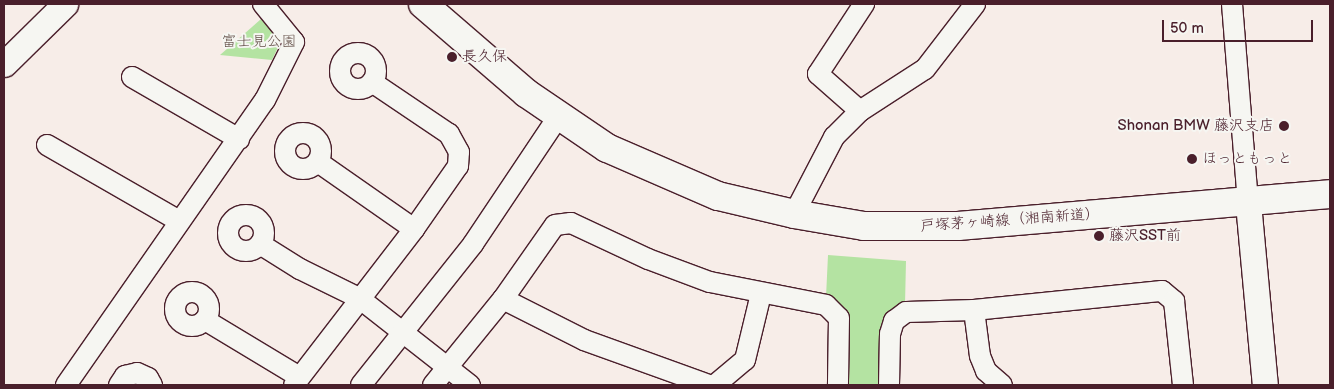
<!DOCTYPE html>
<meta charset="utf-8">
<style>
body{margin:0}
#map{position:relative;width:1334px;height:389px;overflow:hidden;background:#f7ede8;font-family:"Balsamiq Sans","Klee One",sans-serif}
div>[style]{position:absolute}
.green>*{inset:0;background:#b4e3a2}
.roads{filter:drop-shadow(1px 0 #4a1f2b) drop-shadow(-1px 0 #4a1f2b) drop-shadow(0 1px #4a1f2b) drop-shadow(0 -1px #4a1f2b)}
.minor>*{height:20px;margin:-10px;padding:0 10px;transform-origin:10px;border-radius:10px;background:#f6f6f2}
.minor>.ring{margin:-10px;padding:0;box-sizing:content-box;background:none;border:20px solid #f6f6f2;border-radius:50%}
.tertiary>*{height:25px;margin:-12.5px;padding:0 12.5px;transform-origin:12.5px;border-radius:12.5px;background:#f6f6f2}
.primary>*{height:28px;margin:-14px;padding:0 14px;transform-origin:14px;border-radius:14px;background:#f6f6f2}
.dots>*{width:14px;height:14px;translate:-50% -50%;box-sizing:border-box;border:2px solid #f6f6f2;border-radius:50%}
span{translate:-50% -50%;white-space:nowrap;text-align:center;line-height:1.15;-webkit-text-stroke:4px #f6f6f2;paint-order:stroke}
.park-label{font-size:15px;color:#645049}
.poi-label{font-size:15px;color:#4a1f2b}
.left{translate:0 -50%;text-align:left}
.right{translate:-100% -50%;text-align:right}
.street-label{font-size:15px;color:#4a1f2b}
.frame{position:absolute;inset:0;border:5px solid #4a1f2b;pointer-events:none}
.scale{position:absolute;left:1162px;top:20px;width:151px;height:22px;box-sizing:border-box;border:2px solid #4a1f2b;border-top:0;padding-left:6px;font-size:15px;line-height:18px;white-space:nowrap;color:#4a1f2b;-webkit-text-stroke:4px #f6f6f2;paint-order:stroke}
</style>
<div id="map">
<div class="green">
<i style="clip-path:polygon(261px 19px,281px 41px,272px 60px,220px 55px)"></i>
<i style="clip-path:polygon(828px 255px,906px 261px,905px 305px,888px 312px,881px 324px,879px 385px,849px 385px,850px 320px,846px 309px,826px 297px)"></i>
</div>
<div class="roads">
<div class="minor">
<i style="left:1232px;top:4px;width:200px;rotate:85.4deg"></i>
<i class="ring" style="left:340px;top:53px;width:16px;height:16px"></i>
<i style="left:132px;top:77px;width:124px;rotate:30.1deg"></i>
<i style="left:860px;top:111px;width:56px;rotate:-138.6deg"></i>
<i style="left:818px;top:74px;width:84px;rotate:-56.7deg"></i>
<i class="ring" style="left:285px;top:133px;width:16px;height:16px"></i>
<i style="left:47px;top:145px;width:152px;rotate:29.9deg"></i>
<i style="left:318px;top:162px;width:117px;rotate:34.9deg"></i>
<i style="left:794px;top:214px;width:87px;rotate:-62.5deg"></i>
<i style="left:834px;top:137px;width:37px;rotate:-45deg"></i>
<i style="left:860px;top:111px;width:77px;rotate:-32.9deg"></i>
<i style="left:925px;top:69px;width:82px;rotate:-52.4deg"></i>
<i class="ring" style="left:228px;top:215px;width:16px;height:16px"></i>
<i style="left:260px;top:244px;width:47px;rotate:32deg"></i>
<i style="left:300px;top:269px;width:66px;rotate:26.2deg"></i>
<i style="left:359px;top:298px;width:141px;rotate:38.1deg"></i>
<i class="ring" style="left:175px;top:292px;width:14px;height:14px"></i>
<i style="left:503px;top:299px;width:91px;rotate:26.8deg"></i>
<i style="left:584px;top:340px;width:133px;rotate:19.8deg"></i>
<i style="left:974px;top:310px;width:46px;rotate:82.6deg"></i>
<i style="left:980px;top:356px;width:16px;rotate:68deg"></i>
<i style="left:986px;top:371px;width:21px;rotate:41deg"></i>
<i style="left:205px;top:320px;width:109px;rotate:31.1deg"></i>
<i style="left:66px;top:385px;width:348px;rotate:-55.1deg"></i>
<i style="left:265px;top:100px;width:65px;rotate:-63.4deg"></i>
<i style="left:294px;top:42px;width:49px;rotate:-129.2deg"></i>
<i style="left:119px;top:385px;width:11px;rotate:-56deg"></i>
<i style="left:125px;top:376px;width:12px;rotate:-14deg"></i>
<i style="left:137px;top:373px;width:12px;rotate:24deg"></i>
<i style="left:148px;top:378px;width:8px;rotate:60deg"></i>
<i style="left:294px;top:385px;width:197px;rotate:-52.4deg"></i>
<i style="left:414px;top:229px;width:77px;rotate:-55.1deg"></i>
<i style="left:458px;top:166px;width:14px;rotate:-86deg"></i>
<i style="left:459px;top:152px;width:21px;rotate:-119deg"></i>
<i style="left:449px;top:134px;width:93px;rotate:-146deg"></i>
<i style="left:361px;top:385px;width:180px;rotate:-51.5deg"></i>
<i style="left:473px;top:244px;width:153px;rotate:-56.2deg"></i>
<i style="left:433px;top:385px;width:111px;rotate:-50.9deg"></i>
<i style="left:503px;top:299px;width:90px;rotate:-54.9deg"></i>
<i style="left:555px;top:225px;width:16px;rotate:-7deg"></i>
<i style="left:571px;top:223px;width:85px;rotate:25.1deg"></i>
<i style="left:648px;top:259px;width:66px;rotate:20.4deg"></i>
<i style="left:710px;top:282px;width:118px;rotate:11.2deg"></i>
<i style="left:826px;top:305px;width:18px;rotate:45deg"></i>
<i style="left:839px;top:318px;width:67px;rotate:90.9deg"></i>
<i style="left:715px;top:385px;width:39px;rotate:-40deg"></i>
<i style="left:745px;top:360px;width:68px;rotate:-76.4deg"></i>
<i style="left:889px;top:385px;width:51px;rotate:-88.9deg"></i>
<i style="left:890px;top:334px;width:14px;rotate:-73deg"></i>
<i style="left:894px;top:321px;width:15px;rotate:-37deg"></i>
<i style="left:906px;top:312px;width:68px;rotate:-1.7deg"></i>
<i style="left:974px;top:310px;width:189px;rotate:-5.8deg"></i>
<i style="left:1162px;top:291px;width:16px;rotate:40deg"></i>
<i style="left:1174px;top:301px;width:84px;rotate:83.9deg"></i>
</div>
<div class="tertiary">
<i style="left:4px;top:64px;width:86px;rotate:-44.5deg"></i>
<i style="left:1248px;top:203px;width:183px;rotate:84.7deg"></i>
</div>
<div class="primary">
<i style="left:423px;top:4px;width:136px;rotate:40.8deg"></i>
<i style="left:526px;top:93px;width:98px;rotate:34.2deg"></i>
<i style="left:607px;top:148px;width:121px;rotate:23.4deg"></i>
<i style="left:718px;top:196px;width:78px;rotate:13.3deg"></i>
<i style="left:794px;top:214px;width:71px;rotate:9.7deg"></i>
<i style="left:864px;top:226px;width:94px"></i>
<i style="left:958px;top:226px;width:373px;rotate:-4.9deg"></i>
</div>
</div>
<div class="dots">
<i style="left:452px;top:57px;background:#4a1f2b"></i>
<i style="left:1284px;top:126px;background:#4a1f2b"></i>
<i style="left:1192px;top:159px;background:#4a1f2b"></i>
<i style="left:1099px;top:236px;background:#4a1f2b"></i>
</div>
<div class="park-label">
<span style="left:259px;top:42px">富士見公園</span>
</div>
<div class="poi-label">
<span class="left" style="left:462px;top:57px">長久保</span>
<span class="right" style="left:1274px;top:126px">Shonan BMW 藤沢支店</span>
<span class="left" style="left:1202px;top:159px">ほっともっと</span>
<span class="left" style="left:1109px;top:236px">藤沢SST前</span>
</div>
<div class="street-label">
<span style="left:1010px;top:220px;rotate:-4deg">戸塚茅ヶ崎線（湘南新道）</span>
</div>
<div class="frame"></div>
<div class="scale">50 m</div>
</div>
